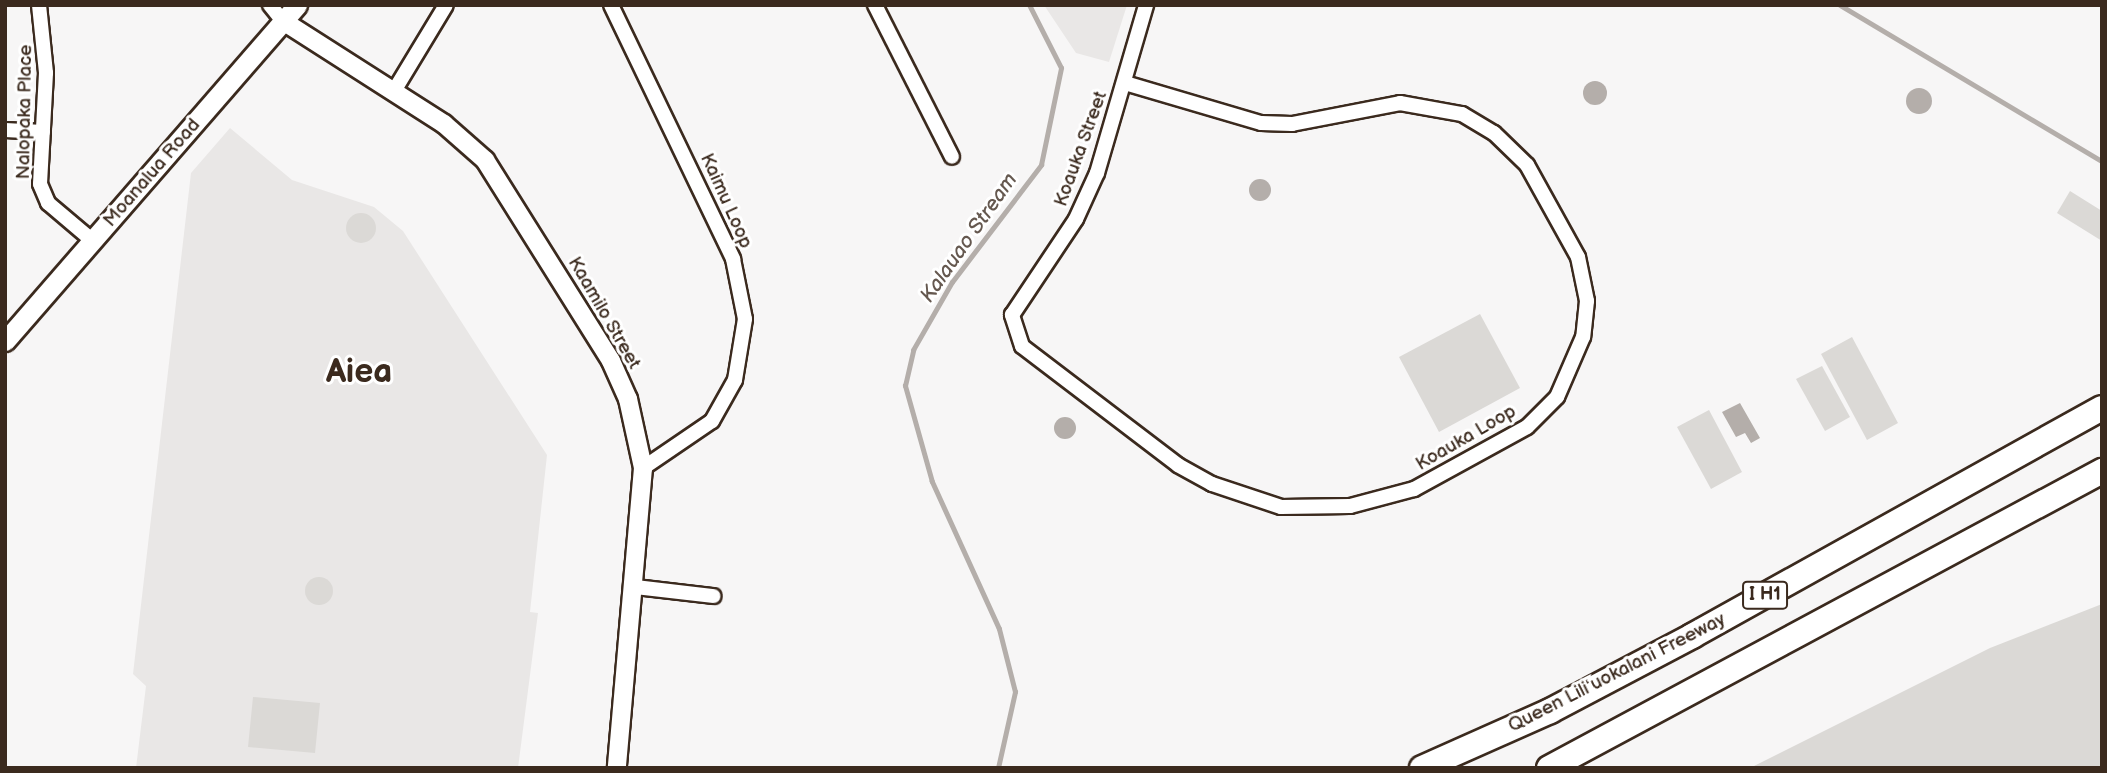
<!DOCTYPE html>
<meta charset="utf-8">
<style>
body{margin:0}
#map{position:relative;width:2107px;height:773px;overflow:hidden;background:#f7f6f6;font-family:"Balsamiq Sans",sans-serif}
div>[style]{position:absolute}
.built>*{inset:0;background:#e9e7e6}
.green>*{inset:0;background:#dbd9d6}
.round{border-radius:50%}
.water>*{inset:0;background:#b4aeaa}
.stream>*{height:4.5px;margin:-2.25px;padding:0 2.25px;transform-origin:2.25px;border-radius:2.25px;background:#b4aeaa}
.roads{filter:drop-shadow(2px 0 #3b2a1e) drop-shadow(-2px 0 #3b2a1e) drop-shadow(0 2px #3b2a1e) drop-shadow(0 -2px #3b2a1e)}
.minor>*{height:14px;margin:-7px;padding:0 7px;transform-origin:7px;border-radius:7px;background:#fff}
.tertiary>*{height:18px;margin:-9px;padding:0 9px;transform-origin:9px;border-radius:9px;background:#fff}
.secondary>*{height:19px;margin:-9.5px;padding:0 9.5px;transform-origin:9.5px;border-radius:9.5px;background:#fff}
.motorway>*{height:24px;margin:-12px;padding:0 12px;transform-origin:12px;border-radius:12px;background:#fff}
span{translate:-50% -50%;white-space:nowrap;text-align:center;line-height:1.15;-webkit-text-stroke:6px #fff;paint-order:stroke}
.shield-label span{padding:2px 5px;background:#fff;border:2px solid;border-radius:5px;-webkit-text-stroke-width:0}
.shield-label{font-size:18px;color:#3b2a1e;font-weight:700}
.street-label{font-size:19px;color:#3b2a1e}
.water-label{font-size:21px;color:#65584f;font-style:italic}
.town-label{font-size:33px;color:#3b2a1e;font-weight:700}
.frame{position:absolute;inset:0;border:7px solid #3b2a1e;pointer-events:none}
</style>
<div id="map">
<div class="built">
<i style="clip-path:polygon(1044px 5px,1127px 5px,1109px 62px,1076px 53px)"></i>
<i style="clip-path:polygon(230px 128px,292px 180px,374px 207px,403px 231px,547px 455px,530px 612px,538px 613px,518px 768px,136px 768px,146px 686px,133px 674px,191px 173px)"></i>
</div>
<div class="green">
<i style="clip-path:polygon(2070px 191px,2102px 211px,2102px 241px,2057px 213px)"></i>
<i class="round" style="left:346px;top:213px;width:30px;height:30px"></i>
<i style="clip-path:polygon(1480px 314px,1520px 388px,1439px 432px,1399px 357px)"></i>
<i style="clip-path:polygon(1852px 337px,1898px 423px,1867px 440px,1821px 354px)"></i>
<i style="clip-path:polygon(1822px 366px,1850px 417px,1825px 431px,1796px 379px)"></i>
<i style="clip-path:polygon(1709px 410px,1742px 472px,1711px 489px,1677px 427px)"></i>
<i class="round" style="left:305px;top:577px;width:28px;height:28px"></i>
<i style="clip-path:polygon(2102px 604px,2102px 768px,1750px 768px,1990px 648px)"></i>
<i style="clip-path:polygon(253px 697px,320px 703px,315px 753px,248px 747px)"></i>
</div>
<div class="water">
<i class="round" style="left:1583px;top:81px;width:24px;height:24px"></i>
<i class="round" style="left:1906px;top:88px;width:26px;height:26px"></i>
<i class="round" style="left:1249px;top:179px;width:22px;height:22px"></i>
<i style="clip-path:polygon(1740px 403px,1760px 438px,1751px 443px,1745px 433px,1736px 437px,1722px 412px)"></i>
<i class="round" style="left:1054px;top:417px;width:22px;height:22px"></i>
</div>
<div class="stream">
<i style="left:1840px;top:5px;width:305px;rotate:30.8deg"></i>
<i style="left:998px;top:768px;width:78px;rotate:-77.4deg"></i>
<i style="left:1015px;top:692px;width:65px;rotate:-104.3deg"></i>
<i style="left:999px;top:629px;width:162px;rotate:-114.5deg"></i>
<i style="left:932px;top:482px;width:100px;rotate:-105.7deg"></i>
<i style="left:905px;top:386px;width:37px;rotate:-77deg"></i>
<i style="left:913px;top:350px;width:78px;rotate:-60.2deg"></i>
<i style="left:952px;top:282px;width:147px;rotate:-52.7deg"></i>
<i style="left:1041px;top:165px;width:99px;rotate:-78.3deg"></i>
<i style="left:1061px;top:68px;width:71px;rotate:-116.9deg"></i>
</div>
<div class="roads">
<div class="minor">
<i style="left:39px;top:5px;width:68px;rotate:84.1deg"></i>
<i style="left:46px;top:73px;width:111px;rotate:93.1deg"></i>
<i style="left:40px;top:184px;width:21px;rotate:67deg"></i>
<i style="left:48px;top:203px;width:59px;rotate:40.2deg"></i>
<i style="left:270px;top:5px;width:21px;rotate:51deg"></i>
<i style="left:611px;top:5px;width:282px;rotate:64.3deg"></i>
<i style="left:733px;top:259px;width:61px;rotate:78.7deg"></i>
<i style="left:745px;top:319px;width:62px;rotate:99.3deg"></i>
<i style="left:735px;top:380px;width:47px;rotate:119.3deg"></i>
<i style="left:712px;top:421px;width:83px;rotate:145.7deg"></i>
<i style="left:875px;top:5px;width:170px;rotate:63.1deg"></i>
<i style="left:1125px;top:83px;width:142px;rotate:16.4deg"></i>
<i style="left:1261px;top:123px;width:31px;rotate:2deg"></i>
<i style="left:1292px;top:124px;width:110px;rotate:-11deg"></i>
<i style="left:1400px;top:103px;width:63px;rotate:10.1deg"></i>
<i style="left:1462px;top:114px;width:37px;rotate:31deg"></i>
<i style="left:1494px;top:133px;width:46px;rotate:44.1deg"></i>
<i style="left:1527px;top:165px;width:105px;rotate:61deg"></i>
<i style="left:1578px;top:257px;width:45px;rotate:78.4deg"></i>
<i style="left:1587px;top:301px;width:36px;rotate:96deg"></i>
<i style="left:1583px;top:337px;width:65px;rotate:113.4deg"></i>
<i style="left:1557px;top:397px;width:42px;rotate:135deg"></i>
<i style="left:1527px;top:427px;width:129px;rotate:151.2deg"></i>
<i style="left:1414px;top:489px;width:66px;rotate:165.1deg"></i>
<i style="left:1350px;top:506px;width:69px;rotate:179.2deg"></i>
<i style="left:1281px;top:507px;width:73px;rotate:-161.6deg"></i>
<i style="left:1212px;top:484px;width:39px;rotate:-151deg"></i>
<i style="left:1178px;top:465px;width:196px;rotate:-142.7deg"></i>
<i style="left:1022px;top:346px;width:33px;rotate:-108deg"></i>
<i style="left:1012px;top:315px;width:115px;rotate:-56.3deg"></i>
<i style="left:1076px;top:219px;width:51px;rotate:-65.5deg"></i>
<i style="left:1097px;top:173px;width:175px;rotate:-73.7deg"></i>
<i style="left:394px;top:91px;width:100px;rotate:-58.8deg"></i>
<i style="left:5px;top:130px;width:38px;rotate:3deg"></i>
<i style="left:636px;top:587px;width:78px;rotate:6.7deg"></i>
</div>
<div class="tertiary">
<i style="left:283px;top:21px;width:191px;rotate:32.6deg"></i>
<i style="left:444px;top:124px;width:55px;rotate:41.3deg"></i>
<i style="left:485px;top:160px;width:237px;rotate:57.9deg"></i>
<i style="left:611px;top:361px;width:42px;rotate:65.9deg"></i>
<i style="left:628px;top:399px;width:71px;rotate:77.7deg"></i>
<i style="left:643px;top:468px;width:301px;rotate:95deg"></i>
</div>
<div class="secondary">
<i style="left:5px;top:341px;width:445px;rotate:-49deg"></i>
</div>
<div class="motorway">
<i style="left:1422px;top:768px;width:140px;rotate:-24deg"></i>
<i style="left:1550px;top:711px;width:161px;rotate:-27.8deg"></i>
<i style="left:1692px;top:636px;width:469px;rotate:-29.1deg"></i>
<i style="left:1549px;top:768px;width:628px;rotate:-28.24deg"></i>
</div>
</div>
<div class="shield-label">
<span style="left:1765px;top:595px">I H1</span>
</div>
<div class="street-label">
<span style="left:25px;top:112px;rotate:-89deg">Nalopaka Place</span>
<span style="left:1081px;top:149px;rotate:-70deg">Koauka Street</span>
<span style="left:152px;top:173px;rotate:-49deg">Moanalua Road</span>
<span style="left:726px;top:201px;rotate:66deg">Kaimu Loop</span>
<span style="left:604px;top:313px;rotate:60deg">Kaamilo Street</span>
<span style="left:1466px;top:438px;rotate:-30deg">Koauka Loop</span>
<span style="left:1617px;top:673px;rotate:-27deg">Queen Liliʻuokalani Freeway</span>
</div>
<div class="water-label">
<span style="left:969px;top:238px;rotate:-55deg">Kalauao Stream</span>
</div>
<div class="town-label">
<span style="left:359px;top:373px">Aiea</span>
</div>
<div class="frame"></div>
</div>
